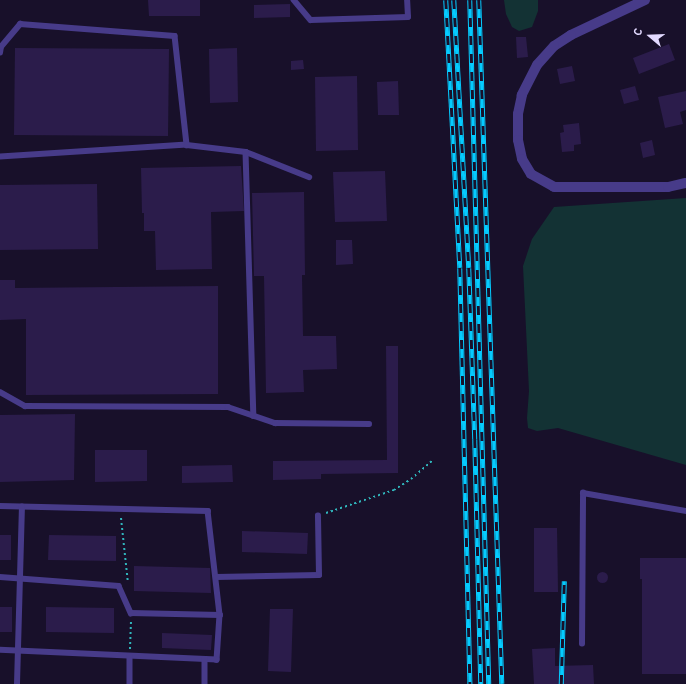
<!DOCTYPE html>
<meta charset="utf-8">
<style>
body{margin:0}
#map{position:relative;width:686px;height:684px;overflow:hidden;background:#18102a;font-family:Overpass,sans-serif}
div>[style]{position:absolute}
.green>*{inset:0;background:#133234}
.building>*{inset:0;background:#2b1c4b}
.round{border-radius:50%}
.path>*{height:2px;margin-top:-1px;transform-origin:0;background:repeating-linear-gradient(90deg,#30b6bc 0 2px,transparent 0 5px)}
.lane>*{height:5.5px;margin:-2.75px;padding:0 2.75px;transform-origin:2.75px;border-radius:2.75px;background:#473b89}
.street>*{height:10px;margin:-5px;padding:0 5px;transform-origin:5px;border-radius:5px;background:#473b89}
.rail>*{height:4.5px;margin-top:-2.25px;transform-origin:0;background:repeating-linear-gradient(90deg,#18102a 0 9px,#05cbff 0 18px);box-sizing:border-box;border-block:1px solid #05cbff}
span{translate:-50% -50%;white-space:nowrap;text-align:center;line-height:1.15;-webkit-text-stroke:3px #18102a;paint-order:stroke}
.north{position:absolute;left:630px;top:16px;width:40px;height:40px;-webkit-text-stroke:3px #18102a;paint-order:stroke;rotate:289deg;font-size:11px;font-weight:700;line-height:16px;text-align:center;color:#e2d9ff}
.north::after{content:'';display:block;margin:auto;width:14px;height:18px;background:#e2d9ff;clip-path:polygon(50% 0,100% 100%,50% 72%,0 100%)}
</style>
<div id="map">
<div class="green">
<i style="clip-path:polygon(504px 0,538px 0,538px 11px,532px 27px,519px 31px,512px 27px,506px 14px)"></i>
<i style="clip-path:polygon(686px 198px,686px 465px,558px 428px,537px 431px,528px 428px,527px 418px,529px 391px,523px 266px,532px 239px,554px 207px)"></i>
</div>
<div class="building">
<i style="clip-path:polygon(148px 0,200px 0,200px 16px,149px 16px)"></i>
<i style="clip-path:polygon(290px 4px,290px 17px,254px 18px,254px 5px)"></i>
<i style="clip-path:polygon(516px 37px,526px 37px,528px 57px,517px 58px)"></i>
<i style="clip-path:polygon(669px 44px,675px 60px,639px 74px,633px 58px)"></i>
<i style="clip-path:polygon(15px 48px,169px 49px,168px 136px,14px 135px)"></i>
<i style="clip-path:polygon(237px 48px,238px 102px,210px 103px,209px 49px)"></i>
<i style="clip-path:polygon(303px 60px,304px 69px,291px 70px,291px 61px)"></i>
<i style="clip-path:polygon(572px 66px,575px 81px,560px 84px,557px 69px)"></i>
<i style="clip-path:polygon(357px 76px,358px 150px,316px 151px,315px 77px)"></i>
<i style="clip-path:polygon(398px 81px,399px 115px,378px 115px,377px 82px)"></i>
<i style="clip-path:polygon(635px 86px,639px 100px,624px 104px,620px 90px)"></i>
<i style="clip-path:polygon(686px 91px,686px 110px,680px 112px,683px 124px,665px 128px,658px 97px)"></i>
<i style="clip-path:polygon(579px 123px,581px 144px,574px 145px,574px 151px,562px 152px,560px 133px,564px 132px,563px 125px)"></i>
<i style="clip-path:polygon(652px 140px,655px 155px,643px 158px,640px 143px)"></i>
<i style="clip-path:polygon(241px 166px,244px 211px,211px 212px,212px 269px,156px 270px,155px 231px,144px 231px,144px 213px,142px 213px,141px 168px)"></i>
<i style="clip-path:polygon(385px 171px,387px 221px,335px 222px,333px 172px)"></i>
<i style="clip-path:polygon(97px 184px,98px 249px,0 250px,0 185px)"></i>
<i style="clip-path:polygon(304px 192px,305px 275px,302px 275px,303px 336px,336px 336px,337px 369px,303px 370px,304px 392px,266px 393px,264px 276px,254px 276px,252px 193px)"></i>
<i style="clip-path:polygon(336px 240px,352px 240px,353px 264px,336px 265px)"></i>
<i style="clip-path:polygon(0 280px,15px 280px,15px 288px,218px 286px,218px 394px,26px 395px,26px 319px,0 320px)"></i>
<i style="clip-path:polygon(386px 346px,398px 346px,398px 473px,321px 474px,321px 479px,273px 480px,273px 461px,387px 460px)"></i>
<i style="clip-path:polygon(75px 414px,74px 480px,0 482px,0 415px)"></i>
<i style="clip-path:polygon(95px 450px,147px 450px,147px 481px,95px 482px)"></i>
<i style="clip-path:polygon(232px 465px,233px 482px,182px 483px,182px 466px)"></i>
<i style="clip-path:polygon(534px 528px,557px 528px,558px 592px,534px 592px)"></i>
<i style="clip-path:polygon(242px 531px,308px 533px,307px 554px,242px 552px)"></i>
<i style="clip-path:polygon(0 535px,11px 535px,11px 560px,0 560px)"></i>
<i style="clip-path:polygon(49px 535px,116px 536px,116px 561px,48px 560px)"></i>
<i style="clip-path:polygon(640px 558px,686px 558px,686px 674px,642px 674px,642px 579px,640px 579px)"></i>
<i style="clip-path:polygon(134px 566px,210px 568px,211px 593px,134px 591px)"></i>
<i class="round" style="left:596.5px;top:571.5px;width:11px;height:11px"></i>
<i style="clip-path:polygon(0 607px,12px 607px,12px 632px,0 632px)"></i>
<i style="clip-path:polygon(46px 607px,114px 608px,114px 633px,46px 632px)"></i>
<i style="clip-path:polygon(270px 609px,293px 609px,291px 672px,268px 671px)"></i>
<i style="clip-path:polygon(162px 633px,212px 635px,211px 650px,162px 648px)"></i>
<i style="clip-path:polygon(555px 648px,555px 666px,593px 665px,594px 684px,534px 684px,532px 649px)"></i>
</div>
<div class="path">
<i style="left:326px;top:513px;width:72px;rotate:-18.7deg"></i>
<i style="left:394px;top:490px;width:20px;rotate:-33deg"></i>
<i style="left:411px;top:479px;width:28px;rotate:-41deg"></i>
<i style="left:121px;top:518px;width:65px;rotate:83.9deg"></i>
<i style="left:130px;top:649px;width:28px;rotate:-88deg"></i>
</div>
<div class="lane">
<i style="left:294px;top:0;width:26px;rotate:50deg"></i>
<i style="left:311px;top:20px;width:97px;rotate:-1.8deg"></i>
<i style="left:408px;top:17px;width:17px;rotate:-93deg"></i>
<i style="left:0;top:53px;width:6px;rotate:-81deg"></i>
<i style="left:1px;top:47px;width:30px;rotate:-50deg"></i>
<i style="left:20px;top:24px;width:155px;rotate:4.4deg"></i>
<i style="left:175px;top:36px;width:110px;rotate:83.7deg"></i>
<i style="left:187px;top:145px;width:187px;rotate:176.3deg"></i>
<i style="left:187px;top:145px;width:59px;rotate:6.8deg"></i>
<i style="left:246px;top:152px;width:68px;rotate:21.6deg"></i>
<i style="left:246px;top:152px;width:264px;rotate:88.3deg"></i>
<i style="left:0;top:392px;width:29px;rotate:29deg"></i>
<i style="left:25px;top:406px;width:203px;rotate:0.3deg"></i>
<i style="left:228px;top:407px;width:50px;rotate:18.8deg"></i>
<i style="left:275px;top:423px;width:94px;rotate:0.6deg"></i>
<i style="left:0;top:506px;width:208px;rotate:1.4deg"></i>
<i style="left:208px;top:511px;width:105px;rotate:83.4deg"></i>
<i style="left:0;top:577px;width:119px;rotate:4.3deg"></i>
<i style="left:119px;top:586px;width:30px;rotate:66deg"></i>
<i style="left:131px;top:613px;width:89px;rotate:1.3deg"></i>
<i style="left:220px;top:615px;width:45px;rotate:93.8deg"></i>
<i style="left:217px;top:660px;width:217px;rotate:-177.4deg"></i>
<i style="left:216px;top:577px;width:103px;rotate:-1.1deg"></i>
<i style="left:319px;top:575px;width:59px;rotate:-91deg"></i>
<i style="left:582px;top:644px;width:151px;rotate:-89.6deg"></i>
<i style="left:583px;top:493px;width:105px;rotate:9.9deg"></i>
<i style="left:130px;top:656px;width:28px;rotate:90deg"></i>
<i style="left:205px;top:659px;width:25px;rotate:90deg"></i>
<i style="left:17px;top:684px;width:177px;rotate:-88.4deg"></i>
</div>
<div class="street">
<i style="left:645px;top:0;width:82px;rotate:154.7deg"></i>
<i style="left:571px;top:35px;width:20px;rotate:147deg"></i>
<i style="left:554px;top:46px;width:25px;rotate:132deg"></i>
<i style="left:537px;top:65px;width:34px;rotate:117deg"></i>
<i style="left:522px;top:95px;width:19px;rotate:102deg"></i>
<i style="left:518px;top:114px;width:26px;rotate:90deg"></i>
<i style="left:518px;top:140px;width:19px;rotate:78deg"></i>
<i style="left:522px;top:159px;width:17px;rotate:59deg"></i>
<i style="left:531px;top:174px;width:26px;rotate:29deg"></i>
<i style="left:554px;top:187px;width:114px"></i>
<i style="left:668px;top:187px;width:18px;rotate:-13deg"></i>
</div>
<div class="rail">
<i style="left:446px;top:0;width:268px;rotate:87deg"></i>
<i style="left:460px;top:268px;width:416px;rotate:88.6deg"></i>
<i style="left:454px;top:0;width:268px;rotate:86.8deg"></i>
<i style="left:469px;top:268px;width:171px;rotate:88deg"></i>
<i style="left:475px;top:439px;width:245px;rotate:88.6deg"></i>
<i style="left:470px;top:0;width:684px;rotate:88.41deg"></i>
<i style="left:479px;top:0;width:684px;rotate:88.07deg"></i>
<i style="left:561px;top:684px;width:103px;rotate:-88.3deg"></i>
</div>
<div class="north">С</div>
</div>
